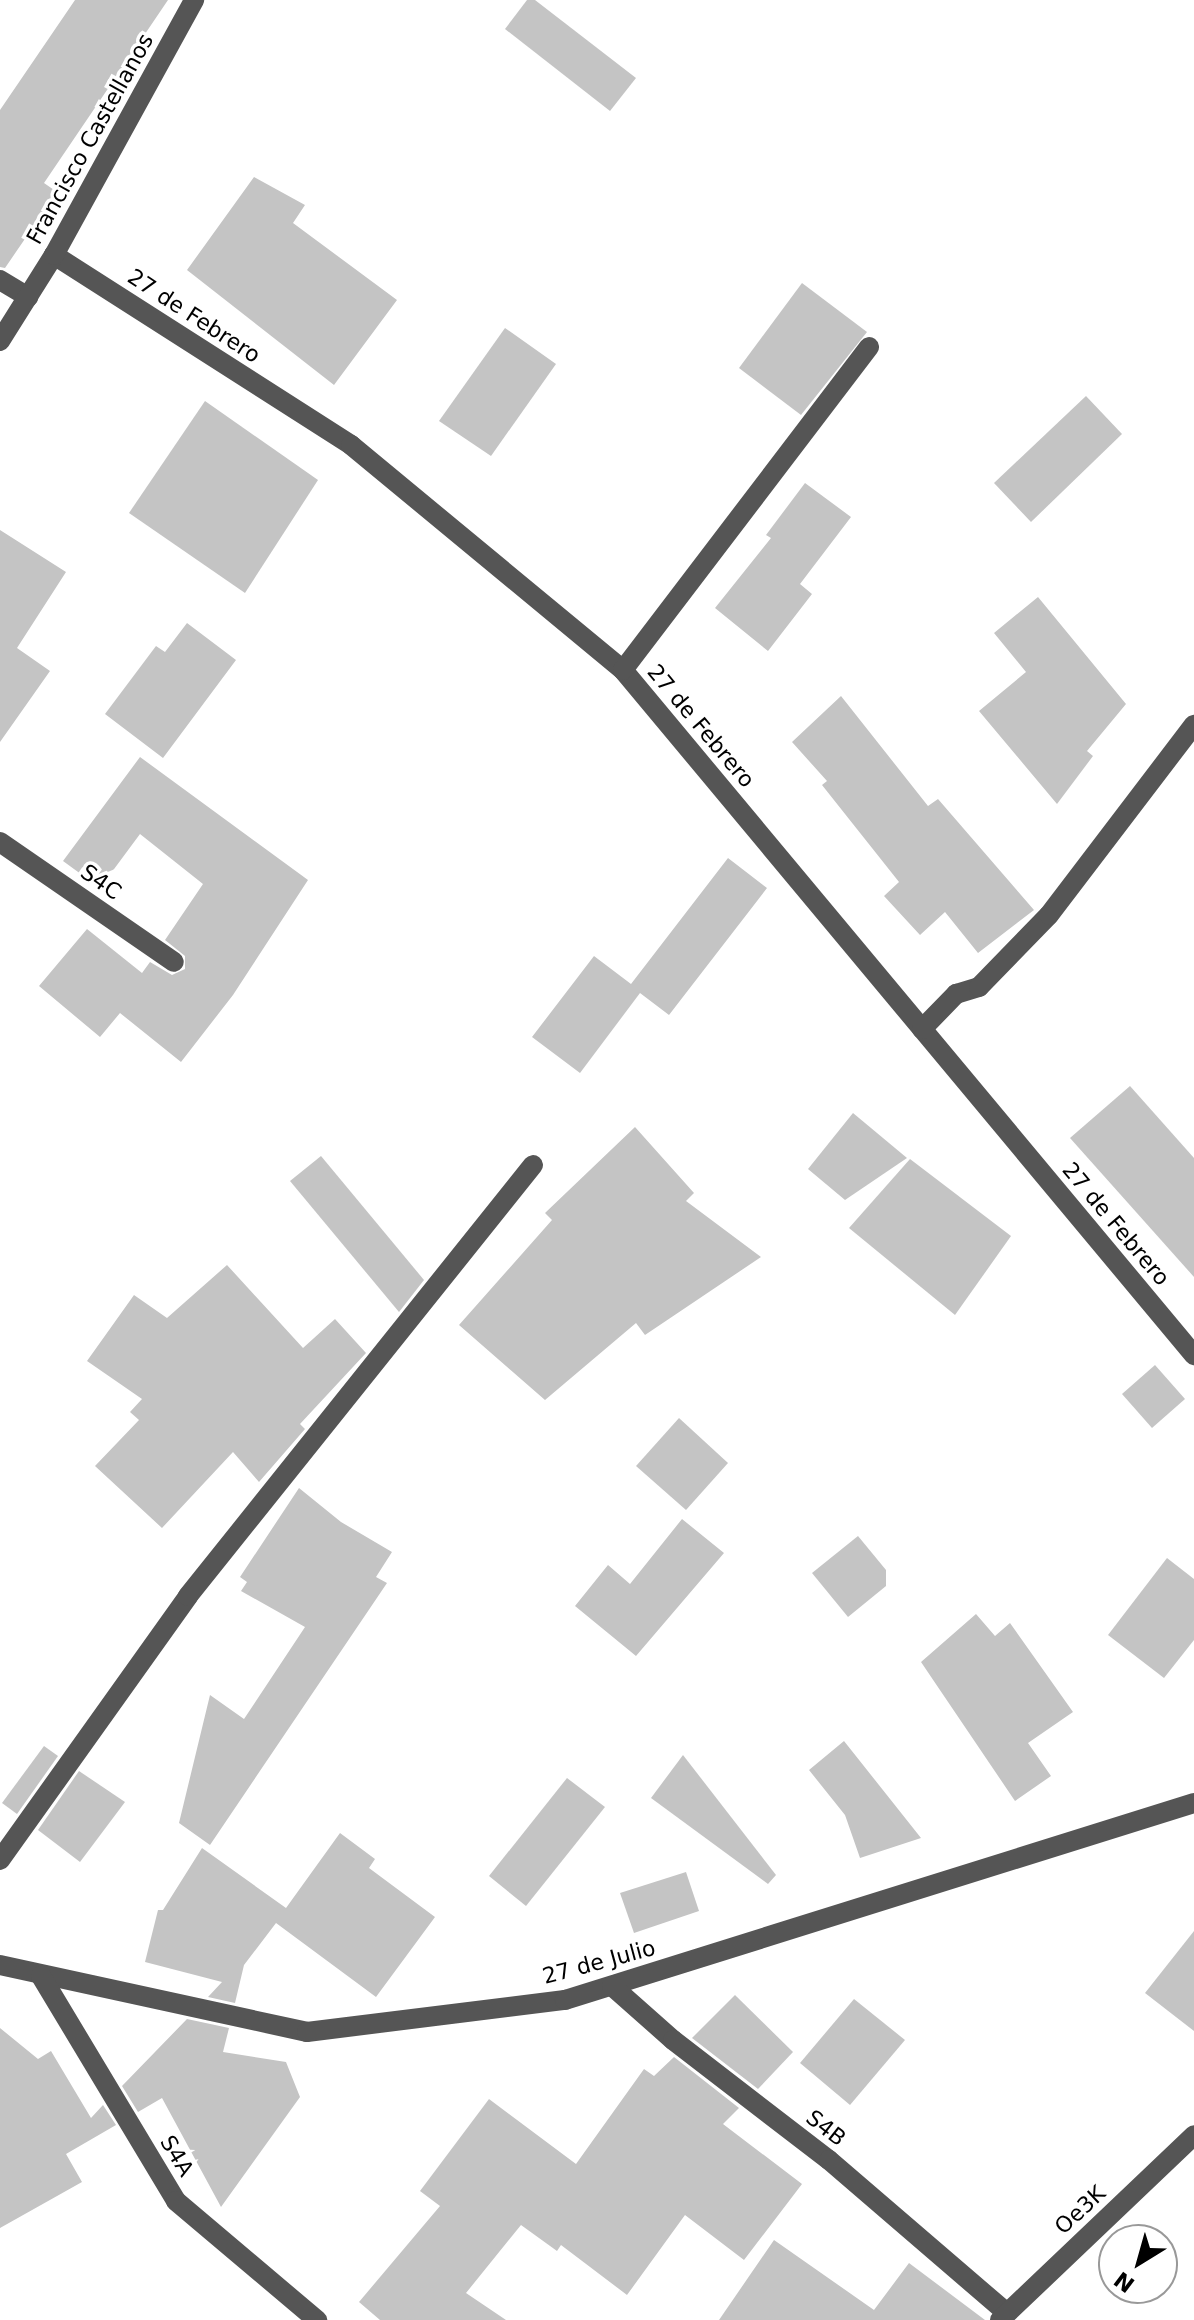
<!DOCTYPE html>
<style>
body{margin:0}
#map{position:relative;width:1194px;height:2320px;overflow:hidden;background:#fff;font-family:"DejaVu Sans",sans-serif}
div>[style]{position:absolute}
.building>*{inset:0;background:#c4c4c4}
.minor>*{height:20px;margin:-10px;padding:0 10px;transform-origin:10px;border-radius:10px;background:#555}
span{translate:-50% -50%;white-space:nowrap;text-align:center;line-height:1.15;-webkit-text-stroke:7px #fff;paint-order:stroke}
.street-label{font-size:22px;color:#000}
.north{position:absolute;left:1098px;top:2224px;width:80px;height:80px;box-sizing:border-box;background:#fff;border:2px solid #999;border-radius:50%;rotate:217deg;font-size:22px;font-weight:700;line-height:32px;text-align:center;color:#000}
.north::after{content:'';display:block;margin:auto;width:28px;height:36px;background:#000;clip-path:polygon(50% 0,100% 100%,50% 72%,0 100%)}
</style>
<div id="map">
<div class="building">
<i style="clip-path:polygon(75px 0,168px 0,44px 183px,57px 192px,5px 268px,0 267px,0 110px)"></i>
<i style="clip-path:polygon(527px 0,535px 0,636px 78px,610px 111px,505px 29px)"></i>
<i style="clip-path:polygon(254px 177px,305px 205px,293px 223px,397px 300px,334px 385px,187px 270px)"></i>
<i style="clip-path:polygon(802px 283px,867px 332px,801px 415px,739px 368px)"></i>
<i style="clip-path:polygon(505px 328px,556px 364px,491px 456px,439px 421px)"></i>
<i style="clip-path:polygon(1086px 396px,1122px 434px,1031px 522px,994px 483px)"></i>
<i style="clip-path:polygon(205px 401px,318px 480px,245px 593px,129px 513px)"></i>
<i style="clip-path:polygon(805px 483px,851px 517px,800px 584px,812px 594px,768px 651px,715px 608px,771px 538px,766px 535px)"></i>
<i style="clip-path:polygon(0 530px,66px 572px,17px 648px,50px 671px,0 742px)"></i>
<i style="clip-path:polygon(1038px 597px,1126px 704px,1087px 751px,1093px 756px,1057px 804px,979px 711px,1026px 672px,994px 633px)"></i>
<i style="clip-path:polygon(187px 623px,236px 660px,163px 758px,105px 714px,156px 646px,165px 652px)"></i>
<i style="clip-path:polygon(841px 696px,928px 806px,938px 799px,1034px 910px,978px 953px,945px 912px,920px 935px,884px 896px,899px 882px,822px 785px,827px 781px,792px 742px)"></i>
<i style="clip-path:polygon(140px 757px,308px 880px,233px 995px,181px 1062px,120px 1013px,100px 1037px,39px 986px,87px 929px,142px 973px,150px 962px,172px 975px,185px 969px,185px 956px,165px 940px,203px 884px,140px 834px,100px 888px,63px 861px)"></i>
<i style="clip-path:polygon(728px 858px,767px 888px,669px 1015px,640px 993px,580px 1073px,532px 1037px,594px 956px,631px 984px)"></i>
<i style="clip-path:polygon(1130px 1086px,1194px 1158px,1194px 1277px,1070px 1138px)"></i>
<i style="clip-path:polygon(853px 1113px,907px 1158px,845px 1200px,808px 1169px)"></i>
<i style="clip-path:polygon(635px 1127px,694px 1193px,686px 1201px,761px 1257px,645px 1335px,636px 1323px,545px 1400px,459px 1325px,552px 1220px,545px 1213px)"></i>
<i style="clip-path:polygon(321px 1156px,424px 1280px,399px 1312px,290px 1181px)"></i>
<i style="clip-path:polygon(910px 1159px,1011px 1236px,955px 1315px,849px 1228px)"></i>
<i style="clip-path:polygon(227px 1265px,303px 1348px,335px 1319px,366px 1353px,300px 1424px,305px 1429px,259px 1482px,233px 1452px,162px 1528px,95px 1466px,139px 1420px,130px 1412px,142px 1399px,87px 1361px,134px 1295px,167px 1318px)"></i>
<i style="clip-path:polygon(1155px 1365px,1185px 1399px,1152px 1428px,1122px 1394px)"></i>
<i style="clip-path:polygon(679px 1418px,728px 1463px,686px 1510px,636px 1466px)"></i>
<i style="clip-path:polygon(299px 1488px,341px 1522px,392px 1552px,376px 1577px,387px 1583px,210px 1845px,179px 1823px,210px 1695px,244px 1719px,305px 1627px,241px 1591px,247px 1582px,240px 1577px)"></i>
<i style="clip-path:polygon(682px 1519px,724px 1553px,636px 1656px,575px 1606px,608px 1565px,630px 1584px)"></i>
<i style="clip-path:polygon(858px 1536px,886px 1570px,886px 1586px,848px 1617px,812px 1573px)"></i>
<i style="clip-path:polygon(1167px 1558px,1194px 1579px,1194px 1640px,1164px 1678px,1108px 1635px)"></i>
<i style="clip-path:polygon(976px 1614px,995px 1636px,1010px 1623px,1073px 1712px,1028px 1743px,1051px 1776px,1015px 1801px,921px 1662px)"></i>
<i style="clip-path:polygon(844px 1741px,921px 1838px,860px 1858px,845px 1815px,809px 1770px)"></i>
<i style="clip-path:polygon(44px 1746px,58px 1756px,17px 1814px,2px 1803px)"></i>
<i style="clip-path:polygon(683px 1755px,776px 1875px,768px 1884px,651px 1798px)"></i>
<i style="clip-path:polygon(79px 1771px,125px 1802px,80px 1862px,38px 1830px)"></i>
<i style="clip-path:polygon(567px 1778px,605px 1807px,526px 1906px,489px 1876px)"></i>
<i style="clip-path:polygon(340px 1833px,375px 1859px,369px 1868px,435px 1917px,376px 1997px,276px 1923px,244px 1965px,235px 2003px,208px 1997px,222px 1982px,145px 1962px,158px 1910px,163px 1910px,202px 1848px,286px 1908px)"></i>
<i style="clip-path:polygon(686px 1872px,699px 1911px,634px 1933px,620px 1893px)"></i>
<i style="clip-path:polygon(1194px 1931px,1194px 2031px,1145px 1993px)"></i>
<i style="clip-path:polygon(735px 1995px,793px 2052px,758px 2089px,692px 2038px)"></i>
<i style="clip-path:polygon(854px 1999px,905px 2040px,850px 2105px,800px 2063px)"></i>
<i style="clip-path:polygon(187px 2019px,229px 2028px,223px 2052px,286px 2062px,300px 2097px,221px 2207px,162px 2098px,138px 2112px,122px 2086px)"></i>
<i style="clip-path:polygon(0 2028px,38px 2059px,51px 2051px,91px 2118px,103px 2105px,116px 2125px,66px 2154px,82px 2182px,0 2228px)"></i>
<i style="clip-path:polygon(674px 2057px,739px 2108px,723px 2124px,802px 2184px,744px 2260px,685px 2215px,627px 2295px,561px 2245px,557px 2251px,521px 2225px,466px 2293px,506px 2320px,380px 2320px,359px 2302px,440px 2206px,420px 2191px,489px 2099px,576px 2164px,644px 2069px,654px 2076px)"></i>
<i style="clip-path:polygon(774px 2240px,874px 2310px,909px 2263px,985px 2320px,719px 2320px)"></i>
</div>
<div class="minor">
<i style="left:54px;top:255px;width:353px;rotate:32.6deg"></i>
<i style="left:351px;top:445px;width:353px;rotate:39.6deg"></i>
<i style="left:623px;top:670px;width:892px;rotate:50.19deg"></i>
<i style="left:0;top:280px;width:33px;rotate:31deg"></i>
<i style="left:0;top:341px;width:102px;rotate:-57.9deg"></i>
<i style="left:54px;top:255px;width:291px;rotate:-61.2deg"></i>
<i style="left:623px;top:670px;width:406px;rotate:-52.7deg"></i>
<i style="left:0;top:842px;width:211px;rotate:34.6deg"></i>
<i style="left:922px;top:1029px;width:49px;rotate:-45.8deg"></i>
<i style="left:956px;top:994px;width:24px;rotate:-17deg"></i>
<i style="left:979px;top:987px;width:100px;rotate:-45.8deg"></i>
<i style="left:1049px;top:915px;width:239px;rotate:-52.7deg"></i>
<i style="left:0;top:1860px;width:324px;rotate:-54.5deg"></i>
<i style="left:188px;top:1596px;width:552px;rotate:-51.32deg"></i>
<i style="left:0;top:1965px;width:314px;rotate:12.3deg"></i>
<i style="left:307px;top:2032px;width:260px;rotate:-7.1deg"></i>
<i style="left:565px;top:2000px;width:659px;rotate:-17.39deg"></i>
<i style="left:41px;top:1976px;width:262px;rotate:59deg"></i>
<i style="left:176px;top:2201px;width:185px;rotate:40.2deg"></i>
<i style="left:612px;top:1986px;width:81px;rotate:41.5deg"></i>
<i style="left:673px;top:2040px;width:197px;rotate:37.6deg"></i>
<i style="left:829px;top:2160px;width:233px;rotate:40.7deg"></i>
<i style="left:1000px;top:2320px;width:268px;rotate:-43.6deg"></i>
</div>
<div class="street-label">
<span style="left:90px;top:139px;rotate:-61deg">Francisco Castellanos</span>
<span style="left:194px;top:316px;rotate:33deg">27 de Febrero</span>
<span style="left:701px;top:726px;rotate:50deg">27 de Febrero</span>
<span style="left:101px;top:882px;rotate:35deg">S4C</span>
<span style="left:1116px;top:1224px;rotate:50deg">27 de Febrero</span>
<span style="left:599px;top:1962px;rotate:-15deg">27 de Julio</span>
<span style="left:826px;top:2128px;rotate:38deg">S4B</span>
<span style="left:177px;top:2156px;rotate:59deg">S4A</span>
<span style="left:1080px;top:2210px;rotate:-43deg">Oe3K</span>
</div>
<div class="north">N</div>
</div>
